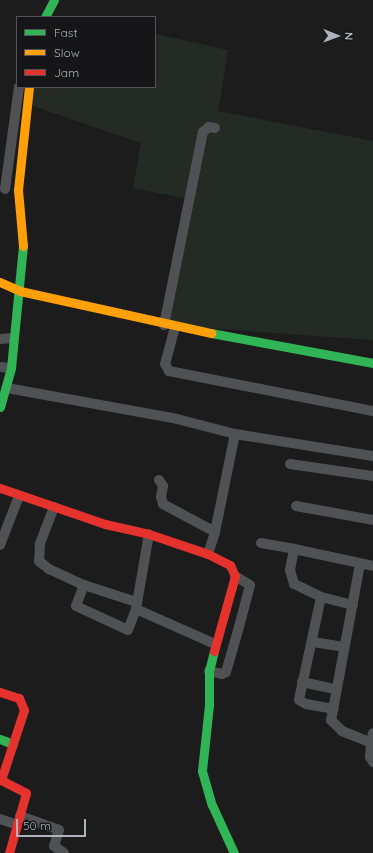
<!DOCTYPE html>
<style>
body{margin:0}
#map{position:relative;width:373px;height:853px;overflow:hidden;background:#1c1c1c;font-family:Quicksand,sans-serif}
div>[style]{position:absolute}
.green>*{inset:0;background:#242b25}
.street>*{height:10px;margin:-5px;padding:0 5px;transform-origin:5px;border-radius:5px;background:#505155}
.fast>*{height:9px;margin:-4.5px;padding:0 4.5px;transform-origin:4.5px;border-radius:4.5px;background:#30b455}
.slow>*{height:9px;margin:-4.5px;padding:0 4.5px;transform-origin:4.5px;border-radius:4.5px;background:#ff9f0a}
.jam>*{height:9px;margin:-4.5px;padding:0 4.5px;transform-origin:4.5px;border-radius:4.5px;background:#e5322d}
span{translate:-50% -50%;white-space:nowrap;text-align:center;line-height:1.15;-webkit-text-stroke:3px #161618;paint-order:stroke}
.legend{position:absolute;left:16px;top:16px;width:140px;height:72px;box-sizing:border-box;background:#161618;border:1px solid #53545a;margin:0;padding:5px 7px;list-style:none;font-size:12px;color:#aeb2bc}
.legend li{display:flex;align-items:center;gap:8px;height:20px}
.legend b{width:20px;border:1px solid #53545a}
.north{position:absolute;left:317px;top:16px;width:40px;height:40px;-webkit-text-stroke:3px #161618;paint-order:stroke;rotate:91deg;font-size:11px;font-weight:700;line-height:16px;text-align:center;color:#aeb2bc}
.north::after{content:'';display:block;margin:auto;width:14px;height:18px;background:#aeb2bc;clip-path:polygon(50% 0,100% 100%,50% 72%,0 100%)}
.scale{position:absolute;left:16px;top:819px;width:70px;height:18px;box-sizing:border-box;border:2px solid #aeb2bc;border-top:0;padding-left:5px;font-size:12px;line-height:14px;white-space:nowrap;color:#aeb2bc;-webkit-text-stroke:3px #161618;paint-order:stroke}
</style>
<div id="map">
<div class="green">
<div style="clip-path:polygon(155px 34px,228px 50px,218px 111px,373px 141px,373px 340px,164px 325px,189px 199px,133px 188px,141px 143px,27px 104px,29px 87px,155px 87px)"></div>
</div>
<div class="street">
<div style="left:5px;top:189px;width:103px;rotate:-82.2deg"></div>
<div style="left:164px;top:325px;width:197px;rotate:-78.6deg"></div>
<div style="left:203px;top:132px;width:8px;rotate:-40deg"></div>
<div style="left:209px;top:127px;width:6px;rotate:9deg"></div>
<div style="left:175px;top:327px;width:38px;rotate:105deg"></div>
<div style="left:165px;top:364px;width:8px;rotate:60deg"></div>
<div style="left:169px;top:371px;width:208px;rotate:11.1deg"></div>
<div style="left:0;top:339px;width:14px;rotate:-4deg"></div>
<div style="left:0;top:367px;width:11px;rotate:5deg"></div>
<div style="left:7px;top:388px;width:173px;rotate:10.3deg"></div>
<div style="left:177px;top:419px;width:60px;rotate:14.5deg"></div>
<div style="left:235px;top:434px;width:140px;rotate:9.1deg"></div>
<div style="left:290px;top:464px;width:84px;rotate:8.2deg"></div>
<div style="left:159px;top:480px;width:7px;rotate:56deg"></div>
<div style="left:163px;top:486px;width:11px;rotate:100deg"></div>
<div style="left:161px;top:497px;width:7px;rotate:74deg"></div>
<div style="left:163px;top:504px;width:59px;rotate:28.3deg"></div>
<div style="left:296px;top:506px;width:78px;rotate:10.3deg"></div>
<div style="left:54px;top:507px;width:40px;rotate:111deg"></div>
<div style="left:40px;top:544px;width:17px;rotate:93deg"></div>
<div style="left:39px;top:561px;width:13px;rotate:39deg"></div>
<div style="left:49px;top:569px;width:38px;rotate:25deg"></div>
<div style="left:84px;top:585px;width:55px;rotate:18.1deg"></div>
<div style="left:261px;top:543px;width:34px;rotate:10deg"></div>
<div style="left:0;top:545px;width:53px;rotate:-68.8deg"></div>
<div style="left:208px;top:554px;width:23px;rotate:-72deg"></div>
<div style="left:215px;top:532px;width:100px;rotate:-78.5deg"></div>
<div style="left:360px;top:564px;width:159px;rotate:100.5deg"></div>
<div style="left:331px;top:720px;width:16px;rotate:45deg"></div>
<div style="left:342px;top:731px;width:31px;rotate:22deg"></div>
<div style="left:371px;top:743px;width:14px;rotate:94deg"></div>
<div style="left:370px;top:757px;width:6px;rotate:59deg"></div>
<div style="left:84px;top:585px;width:22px;rotate:111deg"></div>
<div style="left:76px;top:606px;width:57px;rotate:24.8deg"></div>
<div style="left:128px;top:630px;width:22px;rotate:-69deg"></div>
<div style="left:136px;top:609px;width:76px;rotate:-80.2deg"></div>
<div style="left:321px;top:597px;width:105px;rotate:102.1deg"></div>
<div style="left:299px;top:700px;width:8px;rotate:30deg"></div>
<div style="left:306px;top:704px;width:28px;rotate:10deg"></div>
<div style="left:353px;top:605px;width:33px;rotate:-166deg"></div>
<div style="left:321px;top:597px;width:30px;rotate:-154deg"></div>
<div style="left:294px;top:584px;width:15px;rotate:-106deg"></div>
<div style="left:290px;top:570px;width:21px;rotate:-79deg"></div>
<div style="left:294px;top:549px;width:81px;rotate:12.1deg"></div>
<div style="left:136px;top:609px;width:86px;rotate:23.9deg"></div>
<div style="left:313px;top:642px;width:31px;rotate:9deg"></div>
<div style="left:209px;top:671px;width:13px;rotate:13deg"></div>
<div style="left:222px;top:674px;width:4px;rotate:-27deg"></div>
<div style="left:226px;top:672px;width:47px;rotate:-73.9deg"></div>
<div style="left:239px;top:627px;width:43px;rotate:-75.3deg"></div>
<div style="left:250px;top:585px;width:17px;rotate:-149deg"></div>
<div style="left:302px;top:682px;width:35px;rotate:12deg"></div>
<div style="left:371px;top:743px;width:10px;rotate:-79deg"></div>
<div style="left:20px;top:816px;width:41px;rotate:19.7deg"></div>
<div style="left:59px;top:830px;width:17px;rotate:107deg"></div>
<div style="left:54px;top:846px;width:12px;rotate:35deg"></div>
<div style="left:0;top:819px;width:18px;rotate:19deg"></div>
</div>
<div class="fast">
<div style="left:45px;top:17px;width:19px;rotate:-62deg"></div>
<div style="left:211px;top:333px;width:165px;rotate:10.5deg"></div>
<div style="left:0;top:407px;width:41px;rotate:-74.2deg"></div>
<div style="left:11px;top:368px;width:123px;rotate:-84.4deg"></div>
<div style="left:214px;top:651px;width:21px;rotate:104deg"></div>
<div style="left:209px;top:671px;width:34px;rotate:90deg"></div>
<div style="left:209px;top:705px;width:66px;rotate:96.1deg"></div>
<div style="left:202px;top:771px;width:35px;rotate:74deg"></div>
<div style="left:212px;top:805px;width:53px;rotate:65.4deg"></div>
<div style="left:0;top:739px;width:14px;rotate:21deg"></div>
</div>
<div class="slow">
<div style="left:23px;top:246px;width:56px;rotate:-95.1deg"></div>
<div style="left:18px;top:190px;width:104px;rotate:-83.9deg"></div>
<div style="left:0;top:282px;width:22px;rotate:24deg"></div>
<div style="left:20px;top:291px;width:196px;rotate:12.4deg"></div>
</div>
<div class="jam">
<div style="left:0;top:488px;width:111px;rotate:18.9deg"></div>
<div style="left:105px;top:524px;width:45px;rotate:12.8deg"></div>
<div style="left:149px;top:534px;width:62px;rotate:18.7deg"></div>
<div style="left:208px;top:554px;width:25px;rotate:27deg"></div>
<div style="left:230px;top:565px;width:12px;rotate:66deg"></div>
<div style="left:235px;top:576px;width:78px;rotate:105.6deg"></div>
<div style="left:0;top:692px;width:20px;rotate:18deg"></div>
<div style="left:19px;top:698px;width:13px;rotate:67deg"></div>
<div style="left:24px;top:710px;width:74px;rotate:108.2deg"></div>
<div style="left:1px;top:780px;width:28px;rotate:27deg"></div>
<div style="left:26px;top:793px;width:62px;rotate:105.8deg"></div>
</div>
<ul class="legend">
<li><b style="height:5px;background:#30b455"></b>Fast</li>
<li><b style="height:5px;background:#ff9f0a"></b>Slow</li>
<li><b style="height:5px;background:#e5322d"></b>Jam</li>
</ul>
<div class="north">N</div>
<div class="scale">50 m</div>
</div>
